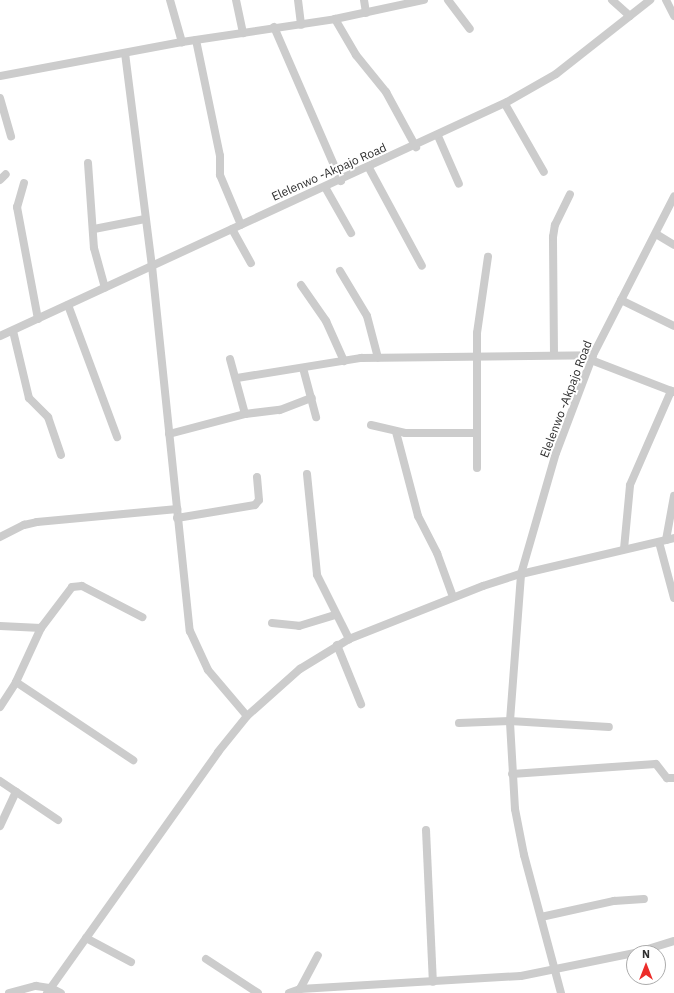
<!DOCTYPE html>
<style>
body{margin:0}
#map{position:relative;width:674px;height:993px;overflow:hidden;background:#fff;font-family:"IBM Plex Sans",sans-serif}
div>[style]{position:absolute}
.minor>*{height:8px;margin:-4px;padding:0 4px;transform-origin:4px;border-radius:4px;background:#ccc}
span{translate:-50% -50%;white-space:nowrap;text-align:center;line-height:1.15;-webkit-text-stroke:4px #fff;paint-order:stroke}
.street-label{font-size:12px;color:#2f2f2f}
.north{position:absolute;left:626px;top:945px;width:40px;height:40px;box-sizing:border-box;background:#fff;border:1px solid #acacac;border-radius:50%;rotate:0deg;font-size:11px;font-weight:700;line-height:16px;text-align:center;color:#2f2f2f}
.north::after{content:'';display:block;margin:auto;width:14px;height:18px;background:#ec2d2a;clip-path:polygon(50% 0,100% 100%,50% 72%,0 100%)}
</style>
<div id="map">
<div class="minor">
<div style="left:170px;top:0;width:44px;rotate:74.1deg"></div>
<div style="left:236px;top:0;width:34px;rotate:78deg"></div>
<div style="left:298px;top:0;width:25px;rotate:83deg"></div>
<div style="left:364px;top:0;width:13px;rotate:81deg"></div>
<div style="left:448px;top:0;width:36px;rotate:53deg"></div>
<div style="left:612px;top:0;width:24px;rotate:42deg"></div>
<div style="left:666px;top:0;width:18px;rotate:63deg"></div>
<div style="left:335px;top:19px;width:42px;rotate:59.7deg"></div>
<div style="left:356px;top:55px;width:48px;rotate:51deg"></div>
<div style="left:386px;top:92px;width:63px;rotate:61.4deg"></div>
<div style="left:274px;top:27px;width:168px;rotate:66.5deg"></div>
<div style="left:196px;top:40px;width:118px;rotate:78.3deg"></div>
<div style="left:220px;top:156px;width:19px;rotate:90deg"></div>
<div style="left:220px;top:175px;width:54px;rotate:67.2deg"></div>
<div style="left:125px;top:53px;width:215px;rotate:82.8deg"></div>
<div style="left:152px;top:266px;width:367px;rotate:84.1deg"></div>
<div style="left:190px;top:631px;width:43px;rotate:65.2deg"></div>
<div style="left:208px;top:670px;width:60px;rotate:49.7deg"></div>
<div style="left:0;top:76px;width:185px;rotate:-10.6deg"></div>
<div style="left:182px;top:42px;width:155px;rotate:-8.5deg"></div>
<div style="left:335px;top:19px;width:91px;rotate:-12.1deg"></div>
<div style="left:0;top:98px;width:40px;rotate:74deg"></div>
<div style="left:505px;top:104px;width:78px;rotate:60.2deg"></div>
<div style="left:438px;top:136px;width:52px;rotate:66.4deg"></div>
<div style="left:88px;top:163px;width:85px;rotate:86deg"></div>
<div style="left:94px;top:248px;width:41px;rotate:74.6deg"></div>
<div style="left:369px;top:168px;width:111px;rotate:61.6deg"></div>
<div style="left:0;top:180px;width:8px;rotate:-45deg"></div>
<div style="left:24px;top:183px;width:25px;rotate:106deg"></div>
<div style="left:17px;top:207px;width:114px;rotate:79.4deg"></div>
<div style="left:325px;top:187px;width:53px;rotate:60.5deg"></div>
<div style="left:94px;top:229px;width:52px;rotate:-11.1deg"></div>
<div style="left:232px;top:229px;width:39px;rotate:61deg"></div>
<div style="left:656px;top:234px;width:21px;rotate:31deg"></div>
<div style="left:340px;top:271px;width:52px;rotate:59deg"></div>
<div style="left:367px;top:316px;width:43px;rotate:75.3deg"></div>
<div style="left:301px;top:285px;width:44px;rotate:55.2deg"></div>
<div style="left:326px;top:321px;width:44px;rotate:65.8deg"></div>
<div style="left:621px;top:300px;width:59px;rotate:26.1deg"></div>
<div style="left:68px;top:305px;width:141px;rotate:69.6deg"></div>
<div style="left:13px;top:331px;width:69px;rotate:76.6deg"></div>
<div style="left:29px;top:398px;width:27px;rotate:45deg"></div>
<div style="left:48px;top:417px;width:40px;rotate:71.1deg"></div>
<div style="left:0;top:336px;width:558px;rotate:-24.78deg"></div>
<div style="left:507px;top:102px;width:56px;rotate:-29.7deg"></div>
<div style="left:556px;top:74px;width:120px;rotate:-38.2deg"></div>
<div style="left:554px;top:355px;width:118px;rotate:-90.5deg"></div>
<div style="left:553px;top:237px;width:12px;rotate:-81deg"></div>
<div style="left:555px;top:225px;width:34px;rotate:-64deg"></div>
<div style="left:230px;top:359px;width:57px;rotate:74.7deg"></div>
<div style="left:591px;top:360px;width:89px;rotate:21.1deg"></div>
<div style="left:303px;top:368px;width:51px;rotate:75.1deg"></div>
<div style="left:237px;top:378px;width:126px;rotate:-9.2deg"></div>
<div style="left:361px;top:358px;width:232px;rotate:-0.7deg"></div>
<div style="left:371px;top:425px;width:35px;rotate:13deg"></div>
<div style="left:405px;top:433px;width:72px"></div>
<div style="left:396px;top:432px;width:87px;rotate:75.3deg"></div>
<div style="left:418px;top:516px;width:42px;rotate:62.8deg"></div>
<div style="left:437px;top:553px;width:47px;rotate:70deg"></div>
<div style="left:169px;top:434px;width:79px;rotate:-14.7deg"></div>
<div style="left:245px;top:414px;width:35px;rotate:-7deg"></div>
<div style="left:280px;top:410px;width:34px;rotate:-21deg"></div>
<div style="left:477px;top:468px;width:135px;rotate:-90deg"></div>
<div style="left:477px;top:333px;width:77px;rotate:-81.8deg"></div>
<div style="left:307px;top:474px;width:101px;rotate:84.3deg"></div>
<div style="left:317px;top:575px;width:72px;rotate:63.4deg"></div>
<div style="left:177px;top:518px;width:79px;rotate:-9.5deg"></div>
<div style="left:255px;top:505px;width:6px;rotate:-51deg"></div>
<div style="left:259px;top:500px;width:23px;rotate:-95deg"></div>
<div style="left:0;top:537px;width:27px;rotate:-27deg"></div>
<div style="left:24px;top:525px;width:13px;rotate:-13deg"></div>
<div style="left:37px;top:522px;width:141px;rotate:-5.3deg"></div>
<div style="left:666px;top:540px;width:45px;rotate:-79.7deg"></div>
<div style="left:659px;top:542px;width:58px;rotate:75deg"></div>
<div style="left:624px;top:549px;width:64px;rotate:-84.6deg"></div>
<div style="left:630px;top:485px;width:103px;rotate:-66.4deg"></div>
<div style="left:272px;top:623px;width:27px;rotate:6deg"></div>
<div style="left:299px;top:626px;width:38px;rotate:-17deg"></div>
<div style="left:0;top:626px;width:41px;rotate:2.8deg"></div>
<div style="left:337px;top:645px;width:64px;rotate:67.9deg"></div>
<div style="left:16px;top:682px;width:141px;rotate:33.7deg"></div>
<div style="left:0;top:707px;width:30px;rotate:-57deg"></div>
<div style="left:16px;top:682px;width:60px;rotate:-65.2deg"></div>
<div style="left:41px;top:628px;width:51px;rotate:-52.9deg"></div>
<div style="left:72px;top:587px;width:10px;rotate:-6deg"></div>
<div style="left:82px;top:586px;width:68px;rotate:27.3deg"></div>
<div style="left:459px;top:723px;width:51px;rotate:-2.2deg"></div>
<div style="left:510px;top:721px;width:99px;rotate:3.5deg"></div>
<div style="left:512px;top:774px;width:144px;rotate:-4deg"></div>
<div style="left:656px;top:764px;width:18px;rotate:52deg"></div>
<div style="left:667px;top:778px;width:7px"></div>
<div style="left:0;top:781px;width:70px;rotate:33.9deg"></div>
<div style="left:0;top:826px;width:38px;rotate:-65deg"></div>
<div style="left:426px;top:830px;width:152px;rotate:87.4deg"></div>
<div style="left:541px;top:917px;width:75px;rotate:-12.4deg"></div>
<div style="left:614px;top:901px;width:30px;rotate:-4deg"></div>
<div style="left:86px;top:938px;width:51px;rotate:28.1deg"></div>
<div style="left:635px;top:953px;width:41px;rotate:-17.1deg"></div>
<div style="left:206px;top:959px;width:62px;rotate:33.2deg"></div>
<div style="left:300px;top:989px;width:38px;rotate:-62deg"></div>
<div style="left:9px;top:993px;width:28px;rotate:-15deg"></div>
<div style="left:36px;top:986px;width:15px;rotate:8deg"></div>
<div style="left:51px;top:988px;width:11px;rotate:27deg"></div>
<div style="left:47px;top:993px;width:296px;rotate:-54.6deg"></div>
<div style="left:218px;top:752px;width:46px;rotate:-51.1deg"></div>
<div style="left:247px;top:716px;width:71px;rotate:-41.6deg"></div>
<div style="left:300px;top:669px;width:57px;rotate:-31.5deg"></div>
<div style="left:349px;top:639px;width:144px;rotate:-21.6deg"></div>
<div style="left:483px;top:586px;width:40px;rotate:-18deg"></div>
<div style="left:521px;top:574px;width:157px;rotate:-13.2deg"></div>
<div style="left:289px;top:993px;width:12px;rotate:-20deg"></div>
<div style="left:300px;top:989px;width:221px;rotate:-3.4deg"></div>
<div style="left:521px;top:976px;width:115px;rotate:-11.5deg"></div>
<div style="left:561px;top:993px;width:143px;rotate:-105deg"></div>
<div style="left:524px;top:855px;width:47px;rotate:-101.1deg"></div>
<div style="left:515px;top:809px;width:88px;rotate:-93.3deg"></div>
<div style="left:510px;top:721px;width:147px;rotate:-85.7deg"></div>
<div style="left:521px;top:574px;width:126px;rotate:-73.9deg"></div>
<div style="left:556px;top:453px;width:105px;rotate:-69.3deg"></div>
<div style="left:593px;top:355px;width:178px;rotate:-62.9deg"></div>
</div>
<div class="street-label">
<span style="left:329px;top:172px;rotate:-24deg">Elelenwo -Akpajo Road</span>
<span style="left:566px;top:399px;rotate:-69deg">Elelenwo -Akpajo Road</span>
</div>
<div class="north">N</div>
</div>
